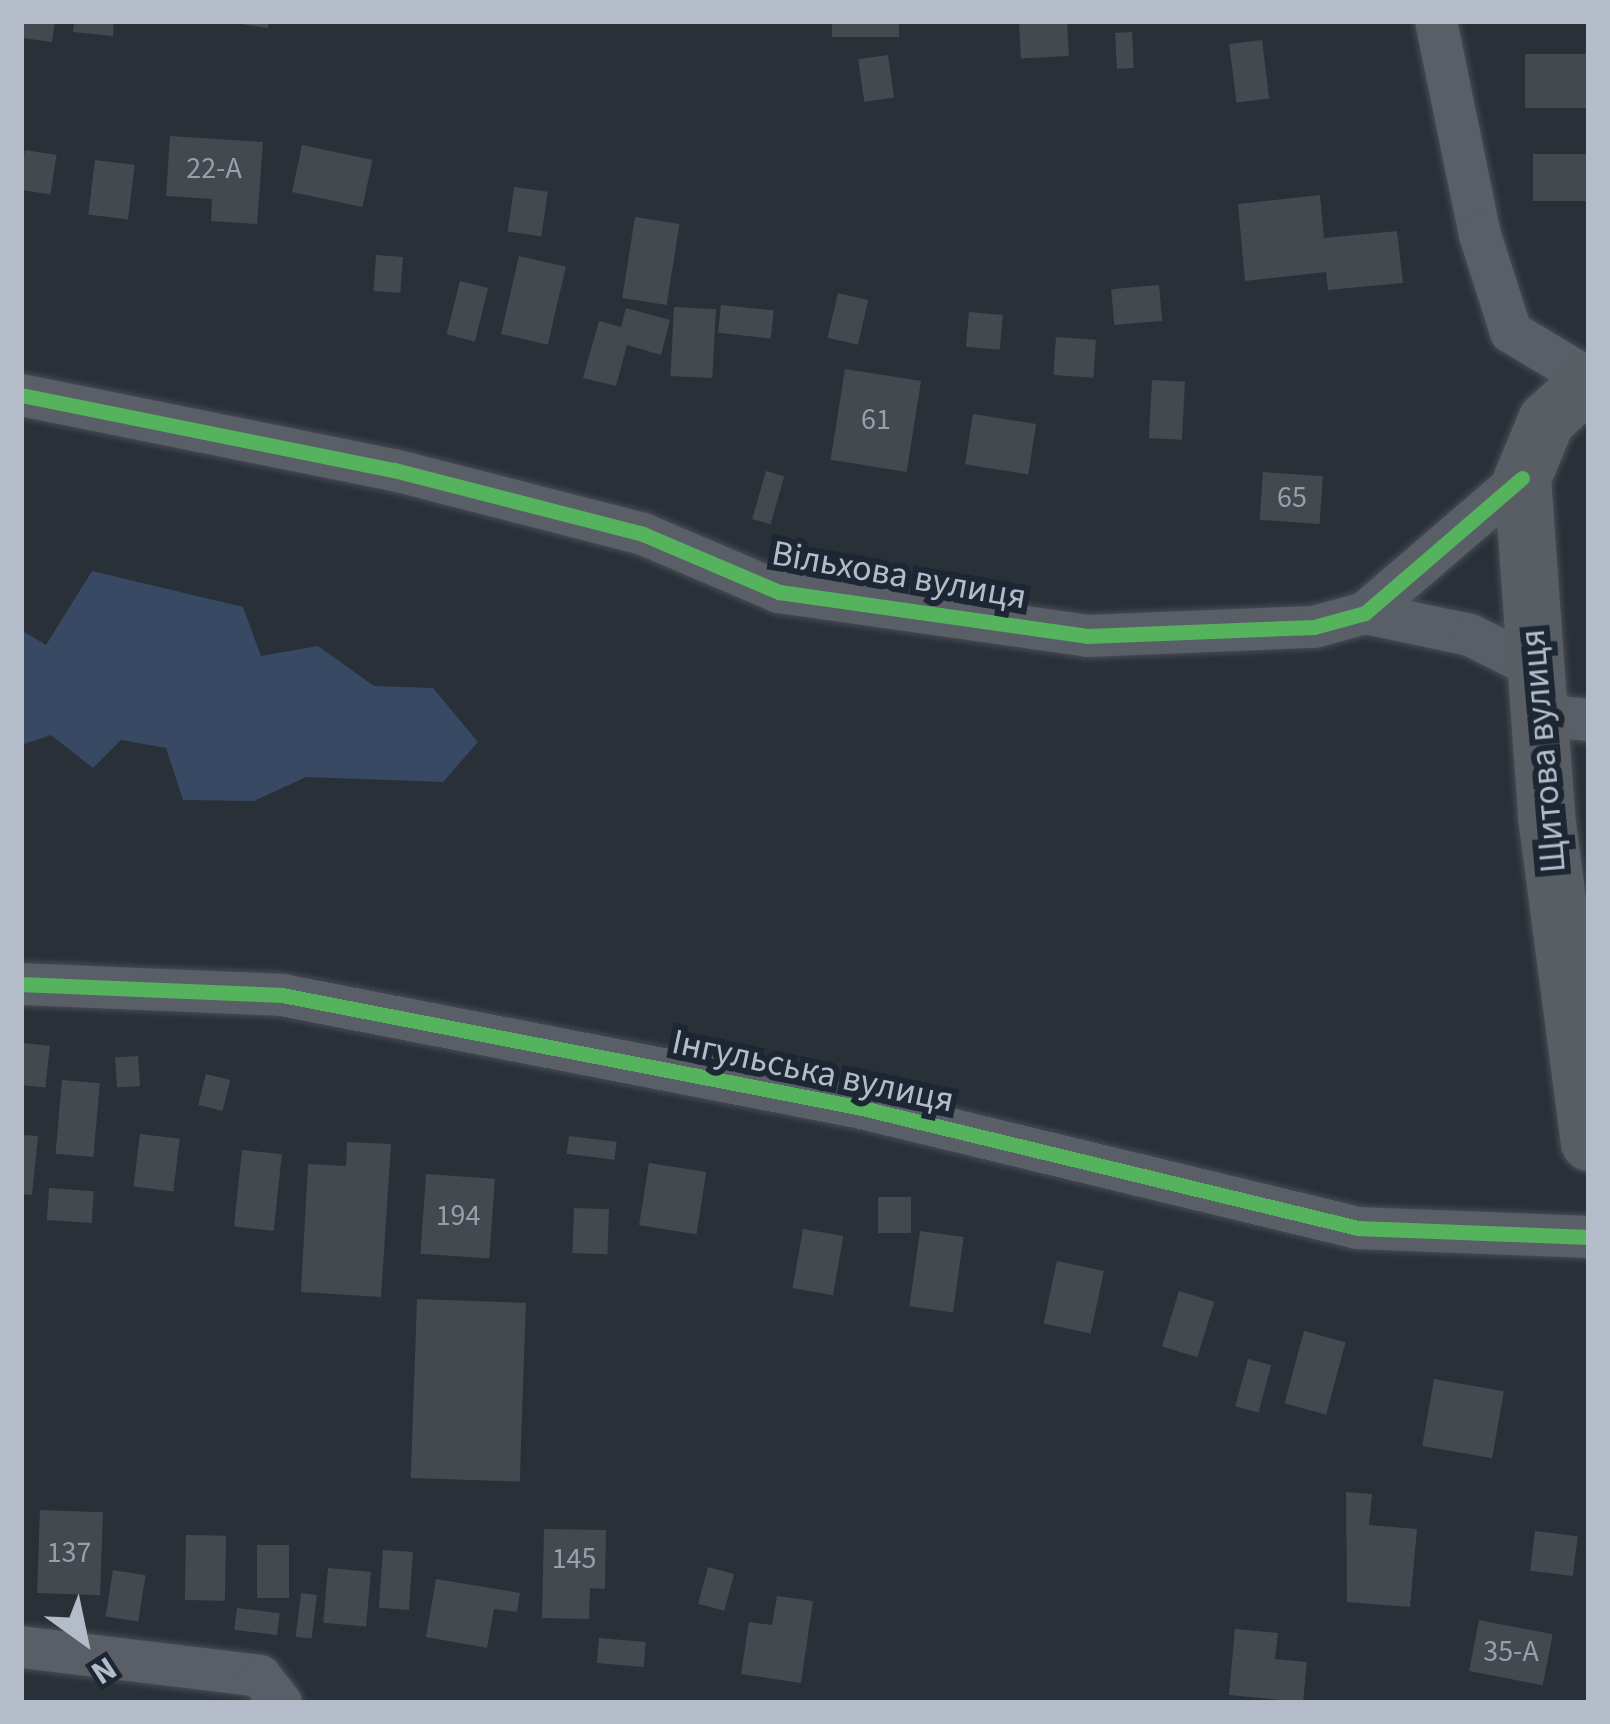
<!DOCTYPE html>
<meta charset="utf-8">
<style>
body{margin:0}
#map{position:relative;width:1610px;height:1724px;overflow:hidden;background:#2a3038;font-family:"Source Sans 3",sans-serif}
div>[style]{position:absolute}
.water>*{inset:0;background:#384963}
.building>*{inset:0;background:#444950;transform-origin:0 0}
.roads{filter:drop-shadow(0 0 3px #484c53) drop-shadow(0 0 3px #484c53)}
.street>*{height:42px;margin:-21px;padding:0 21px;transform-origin:21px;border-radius:21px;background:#5a5e66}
.secondary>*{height:57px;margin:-28.5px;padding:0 28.5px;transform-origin:28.5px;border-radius:28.5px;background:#595d64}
.cycleway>*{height:15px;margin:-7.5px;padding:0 7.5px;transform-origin:7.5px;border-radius:7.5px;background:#56b35d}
span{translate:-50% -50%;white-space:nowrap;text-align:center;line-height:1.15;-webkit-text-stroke:12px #1d2633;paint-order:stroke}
.number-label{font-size:30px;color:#989fab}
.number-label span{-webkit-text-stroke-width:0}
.street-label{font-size:36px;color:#b4bcc9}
.frame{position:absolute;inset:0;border:24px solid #b4bcc9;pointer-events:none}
.north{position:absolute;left:24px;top:1580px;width:120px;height:120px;-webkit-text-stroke:9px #1d2633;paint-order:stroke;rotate:147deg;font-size:33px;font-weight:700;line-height:48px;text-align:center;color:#b4bcc9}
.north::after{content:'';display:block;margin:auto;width:42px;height:54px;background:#b4bcc9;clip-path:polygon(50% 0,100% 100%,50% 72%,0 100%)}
</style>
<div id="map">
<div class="water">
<div style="clip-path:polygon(92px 571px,243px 607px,261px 656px,318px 646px,374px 686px,433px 688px,478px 742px,443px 782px,306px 777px,254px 801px,183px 800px,166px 748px,121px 740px,93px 768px,51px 735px,21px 745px,21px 630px,46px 645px)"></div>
</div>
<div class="building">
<div style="clip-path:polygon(25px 21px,55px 21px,52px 42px,22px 38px)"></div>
<div style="clip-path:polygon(74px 21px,114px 21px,113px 36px,73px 32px)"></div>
<div style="clip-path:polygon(220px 21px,269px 21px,268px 28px)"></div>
<div style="left:832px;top:21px;width:67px;height:16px"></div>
<div style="left:1067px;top:21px;width:35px;height:48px;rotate:87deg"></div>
<div style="left:1132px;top:32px;width:36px;height:17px;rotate:87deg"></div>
<div style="left:1262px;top:40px;width:59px;height:33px;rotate:83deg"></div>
<div style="left:1589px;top:54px;width:54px;height:64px;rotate:90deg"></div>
<div style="left:888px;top:55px;width:43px;height:30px;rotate:82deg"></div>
<div style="clip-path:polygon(170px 136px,263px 142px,257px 224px,211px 221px,212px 199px,166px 196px)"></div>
<div style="left:302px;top:145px;width:72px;height:48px;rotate:12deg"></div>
<div style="left:25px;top:150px;width:32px;height:40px;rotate:9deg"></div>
<div style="left:1588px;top:154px;width:47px;height:55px;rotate:90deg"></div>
<div style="left:95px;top:160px;width:40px;height:55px;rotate:7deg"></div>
<div style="left:514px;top:187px;width:34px;height:45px;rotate:8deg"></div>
<div style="clip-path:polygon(1320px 195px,1324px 238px,1397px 231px,1403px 283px,1328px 290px,1326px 272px,1245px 281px,1238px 204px)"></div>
<div style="left:635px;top:217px;width:45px;height:82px;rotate:9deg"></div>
<div style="left:376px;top:255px;width:27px;height:36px;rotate:4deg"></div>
<div style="left:519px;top:256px;width:48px;height:80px;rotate:13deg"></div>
<div style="left:460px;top:281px;width:29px;height:55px;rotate:14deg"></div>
<div style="left:1159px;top:285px;width:36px;height:48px;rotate:85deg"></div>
<div style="left:838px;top:293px;width:31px;height:46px;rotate:13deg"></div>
<div style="left:721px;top:305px;width:53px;height:28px;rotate:6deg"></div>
<div style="left:674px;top:307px;width:42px;height:69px;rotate:3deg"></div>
<div style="clip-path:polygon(626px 308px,670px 320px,661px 355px,627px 345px,616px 386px,583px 378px,599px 321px,621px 327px)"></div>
<div style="left:969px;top:312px;width:34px;height:35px;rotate:5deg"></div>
<div style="left:1056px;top:337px;width:40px;height:38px;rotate:4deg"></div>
<div style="left:845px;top:369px;width:77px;height:92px;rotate:9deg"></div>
<div style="left:1152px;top:380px;width:33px;height:58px;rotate:3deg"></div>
<div style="left:973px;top:414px;width:64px;height:51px;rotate:9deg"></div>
<div style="left:766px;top:471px;width:19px;height:50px;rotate:16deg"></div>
<div style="left:1263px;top:472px;width:60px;height:48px;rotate:4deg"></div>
<div style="left:23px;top:1043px;width:27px;height:42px;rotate:6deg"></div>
<div style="left:138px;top:1056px;width:30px;height:23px;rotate:86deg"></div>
<div style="left:206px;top:1074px;width:25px;height:32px;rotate:14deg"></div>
<div style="left:62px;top:1080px;width:38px;height:74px;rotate:5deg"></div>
<div style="left:140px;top:1134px;width:40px;height:53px;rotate:7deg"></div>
<div style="clip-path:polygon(21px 1135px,38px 1136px,32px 1195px,21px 1194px)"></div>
<div style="left:569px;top:1136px;width:48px;height:18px;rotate:7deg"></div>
<div style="clip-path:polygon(347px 1142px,391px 1144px,381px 1297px,301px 1292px,308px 1164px,346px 1166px)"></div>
<div style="left:242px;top:1150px;width:40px;height:77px;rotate:6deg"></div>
<div style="left:649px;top:1163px;width:58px;height:63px;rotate:9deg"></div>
<div style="left:426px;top:1174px;width:69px;height:80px;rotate:4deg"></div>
<div style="left:49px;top:1188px;width:45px;height:32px;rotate:4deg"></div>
<div style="left:878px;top:1197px;width:33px;height:36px"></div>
<div style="left:574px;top:1208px;width:35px;height:45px;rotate:2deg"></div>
<div style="left:803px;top:1229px;width:41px;height:60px;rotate:10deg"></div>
<div style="left:920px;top:1231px;width:44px;height:76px;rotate:8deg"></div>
<div style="left:1057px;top:1261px;width:48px;height:64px;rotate:12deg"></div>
<div style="left:1179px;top:1291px;width:37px;height:58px;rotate:17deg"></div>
<div style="left:417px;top:1299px;width:109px;height:179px;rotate:2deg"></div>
<div style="left:1304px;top:1331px;width:43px;height:75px;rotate:15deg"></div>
<div style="left:1248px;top:1359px;width:24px;height:49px;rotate:15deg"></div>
<div style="left:1434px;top:1379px;width:71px;height:68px;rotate:10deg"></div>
<div style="clip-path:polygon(1346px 1492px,1372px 1494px,1369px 1525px,1417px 1529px,1410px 1607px,1347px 1602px)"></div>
<div style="left:40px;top:1510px;width:63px;height:83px;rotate:2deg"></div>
<div style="clip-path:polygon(544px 1529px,606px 1530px,605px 1589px,590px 1588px,589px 1619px,542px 1618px)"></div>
<div style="left:1535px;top:1531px;width:43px;height:40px;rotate:7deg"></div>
<div style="left:186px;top:1535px;width:40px;height:65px;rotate:1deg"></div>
<div style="left:257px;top:1545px;width:32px;height:53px"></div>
<div style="left:383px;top:1550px;width:30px;height:58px;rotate:4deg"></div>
<div style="left:708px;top:1567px;width:27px;height:38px;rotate:15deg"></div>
<div style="left:328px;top:1568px;width:43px;height:55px;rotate:5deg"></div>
<div style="left:113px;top:1570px;width:33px;height:47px;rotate:9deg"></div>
<div style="clip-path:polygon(436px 1579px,520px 1593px,517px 1612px,494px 1609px,487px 1648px,426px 1637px)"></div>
<div style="left:301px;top:1593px;width:16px;height:44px;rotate:7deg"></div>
<div style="clip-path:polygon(777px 1596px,813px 1601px,801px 1683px,741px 1674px,749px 1622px,772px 1625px)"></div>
<div style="left:237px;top:1608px;width:43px;height:22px;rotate:7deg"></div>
<div style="left:1479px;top:1620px;width:75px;height:52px;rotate:11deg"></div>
<div style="clip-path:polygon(1235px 1629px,1278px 1633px,1275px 1659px,1307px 1662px,1303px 1702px,1229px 1695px)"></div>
<div style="left:599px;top:1638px;width:47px;height:25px;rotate:5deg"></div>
</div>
<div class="roads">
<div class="street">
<div style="left:1436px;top:21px;width:218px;rotate:78.4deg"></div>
<div style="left:1480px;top:235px;width:102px;rotate:72.3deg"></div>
<div style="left:1511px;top:332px;width:91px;rotate:31.1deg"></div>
<div style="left:21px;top:395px;width:380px;rotate:11.4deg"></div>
<div style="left:394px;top:470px;width:257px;rotate:14.4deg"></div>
<div style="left:643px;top:534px;width:148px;rotate:23.1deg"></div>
<div style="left:779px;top:592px;width:311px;rotate:8.1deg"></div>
<div style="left:1087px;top:636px;width:227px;rotate:-2.3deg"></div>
<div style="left:1314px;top:627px;width:53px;rotate:-15.4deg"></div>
<div style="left:1365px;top:613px;width:207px;rotate:-40.7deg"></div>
<div style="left:1365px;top:613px;width:107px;rotate:11.8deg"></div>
<div style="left:1470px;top:635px;width:69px;rotate:26.6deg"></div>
<div style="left:1537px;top:715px;width:52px;rotate:5.5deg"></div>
<div style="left:21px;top:984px;width:261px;rotate:2.4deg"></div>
<div style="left:282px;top:995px;width:591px;rotate:11.02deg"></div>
<div style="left:862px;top:1108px;width:510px;rotate:13.6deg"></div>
<div style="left:1358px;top:1228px;width:231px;rotate:2.2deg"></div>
<div style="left:21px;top:1647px;width:241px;rotate:6.9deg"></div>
<div style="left:260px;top:1676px;width:34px;rotate:52deg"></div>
</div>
<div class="secondary">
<div style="left:1589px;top:381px;width:58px;rotate:137.8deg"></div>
<div style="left:1546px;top:420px;width:63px;rotate:112.5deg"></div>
<div style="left:1522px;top:478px;width:339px;rotate:85.9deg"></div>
<div style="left:1546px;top:816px;width:329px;rotate:82.5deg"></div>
</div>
</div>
<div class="cycleway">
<div style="left:21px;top:395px;width:380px;rotate:11.4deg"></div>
<div style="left:394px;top:470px;width:257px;rotate:14.4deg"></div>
<div style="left:643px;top:534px;width:148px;rotate:23.1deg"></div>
<div style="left:779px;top:592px;width:311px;rotate:8.1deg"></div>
<div style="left:1087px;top:636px;width:227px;rotate:-2.3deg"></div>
<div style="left:1314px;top:627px;width:53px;rotate:-15.4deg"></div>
<div style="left:1365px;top:613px;width:207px;rotate:-40.7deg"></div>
<div style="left:21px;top:984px;width:261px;rotate:2.4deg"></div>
<div style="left:282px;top:995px;width:591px;rotate:11.02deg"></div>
<div style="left:862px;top:1108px;width:510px;rotate:13.6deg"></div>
<div style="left:1358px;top:1228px;width:231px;rotate:2.2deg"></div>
</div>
<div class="number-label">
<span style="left:214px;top:169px">22-А</span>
<span style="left:876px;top:420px">61</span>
<span style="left:1292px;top:498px">65</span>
<span style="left:458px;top:1216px">194</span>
<span style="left:69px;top:1553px">137</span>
<span style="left:574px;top:1559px">145</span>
<span style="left:1511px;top:1652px">35-А</span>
</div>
<div class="street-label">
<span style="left:899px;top:575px;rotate:10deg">Вільхова вулиця</span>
<span style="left:1543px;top:751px;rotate:-95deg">Щитова вулиця</span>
<span style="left:813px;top:1071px;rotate:12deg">Інгульська вулиця</span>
</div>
<div class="frame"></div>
<div class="north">N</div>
</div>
